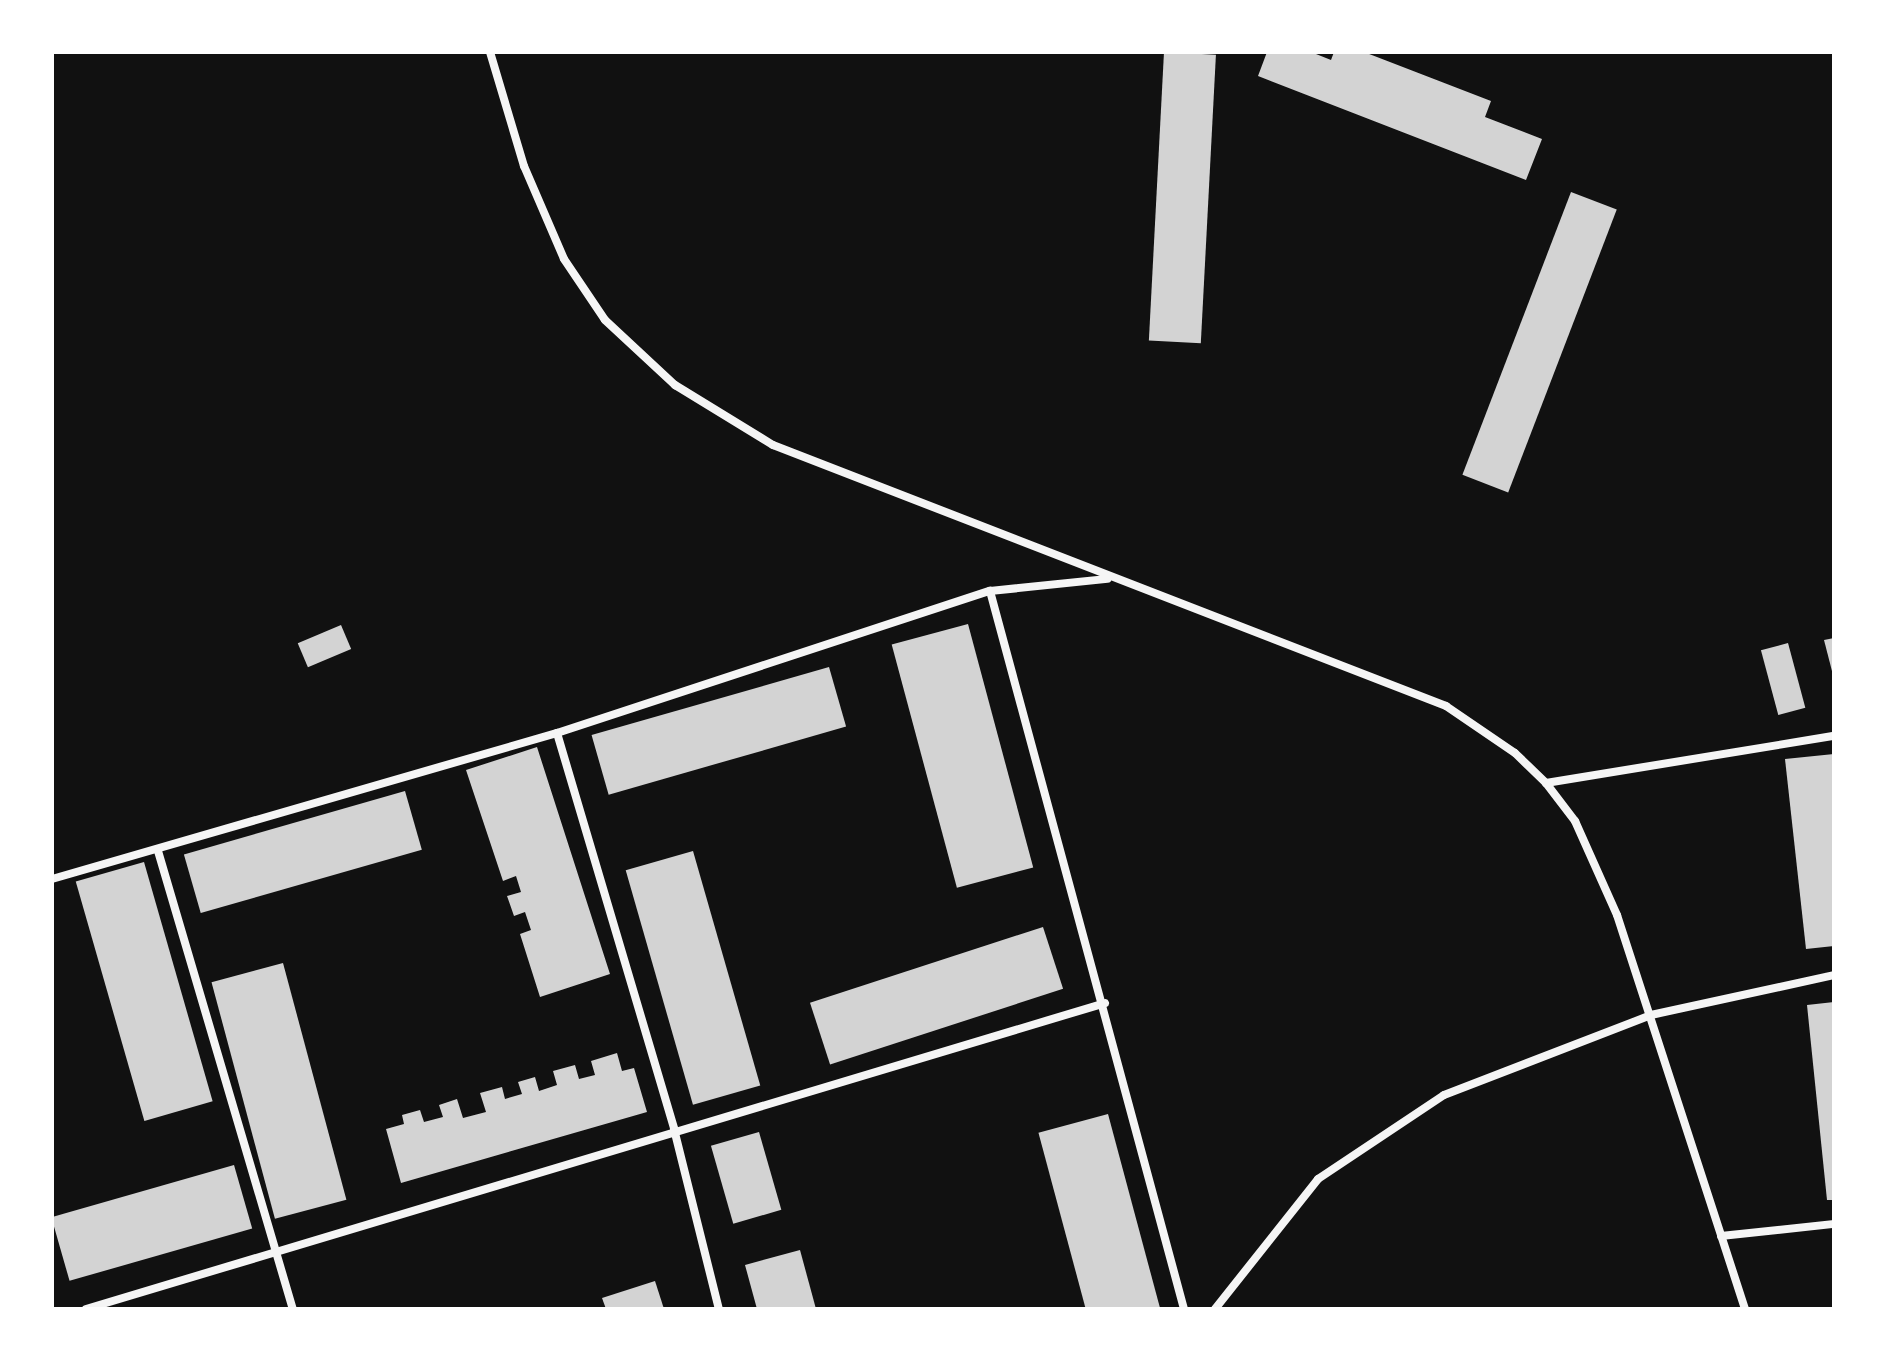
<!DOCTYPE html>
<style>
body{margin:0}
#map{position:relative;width:1886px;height:1361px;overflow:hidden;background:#111;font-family:Cabin,sans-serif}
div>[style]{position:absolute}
.building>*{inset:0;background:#d3d3d3;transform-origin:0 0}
.minor>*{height:8px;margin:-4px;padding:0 4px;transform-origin:4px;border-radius:4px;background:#f5f5f5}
span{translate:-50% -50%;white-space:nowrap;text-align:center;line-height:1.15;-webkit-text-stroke:8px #fff;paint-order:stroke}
.frame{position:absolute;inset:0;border:54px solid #fff;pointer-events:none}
</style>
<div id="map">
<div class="building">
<div style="left:1164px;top:52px;width:52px;height:289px;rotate:3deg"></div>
<div style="clip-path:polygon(1267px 52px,1311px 52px,1331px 60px,1334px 52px,1364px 52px,1491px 101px,1485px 117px,1542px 139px,1526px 180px,1258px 76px)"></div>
<div style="left:1571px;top:192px;width:49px;height:303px;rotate:21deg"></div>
<div style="left:968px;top:624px;width:252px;height:79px;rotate:75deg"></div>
<div style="left:341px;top:625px;width:26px;height:47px;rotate:67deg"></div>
<div style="clip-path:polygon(1834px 638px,1834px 675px,1833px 675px,1824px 640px)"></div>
<div style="left:1788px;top:643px;width:67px;height:28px;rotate:75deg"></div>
<div style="left:829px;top:667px;width:62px;height:247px;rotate:74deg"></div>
<div style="clip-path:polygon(537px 747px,610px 974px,540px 997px,520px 934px,531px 930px,525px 912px,514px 916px,507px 896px,521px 892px,516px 876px,503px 881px,466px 770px)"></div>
<div style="clip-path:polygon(1834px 754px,1834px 946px,1806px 949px,1785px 759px)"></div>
<div style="left:405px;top:791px;width:61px;height:230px;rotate:74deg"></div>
<div style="left:693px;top:851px;width:244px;height:70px;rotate:74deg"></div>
<div style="left:144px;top:862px;width:249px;height:71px;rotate:74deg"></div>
<div style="left:1043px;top:927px;width:65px;height:245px;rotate:72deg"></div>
<div style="left:283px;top:963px;width:245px;height:74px;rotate:75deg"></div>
<div style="clip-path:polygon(1834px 1002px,1834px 1200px,1827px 1200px,1807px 1005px)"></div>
<div style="clip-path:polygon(617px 1053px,622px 1071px,634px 1068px,647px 1112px,401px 1183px,386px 1129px,404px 1124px,402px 1115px,420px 1110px,424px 1122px,443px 1117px,439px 1105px,457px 1099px,463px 1118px,486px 1112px,480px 1093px,502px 1087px,505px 1099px,522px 1094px,518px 1082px,535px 1077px,539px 1091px,557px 1085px,553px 1071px,575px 1065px,579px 1079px,595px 1075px,591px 1061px)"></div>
<div style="left:1108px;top:1114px;width:202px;height:72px;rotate:75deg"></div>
<div style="left:759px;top:1132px;width:81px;height:50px;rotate:74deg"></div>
<div style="left:234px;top:1165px;width:66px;height:190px;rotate:74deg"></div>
<div style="clip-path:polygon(800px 1250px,816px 1309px,757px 1309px,745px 1265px)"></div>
<div style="clip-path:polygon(655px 1281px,664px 1309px,606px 1309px,602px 1298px)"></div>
</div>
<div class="minor">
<div style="left:490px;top:52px;width:119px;rotate:73.4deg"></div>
<div style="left:524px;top:166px;width:101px;rotate:66.7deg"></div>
<div style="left:564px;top:259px;width:73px;rotate:56.1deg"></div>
<div style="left:605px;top:320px;width:96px;rotate:42.9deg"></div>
<div style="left:675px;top:385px;width:115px;rotate:31.5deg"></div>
<div style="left:773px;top:445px;width:722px;rotate:21.2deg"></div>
<div style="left:1446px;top:706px;width:83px;rotate:34.3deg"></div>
<div style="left:1515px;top:753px;width:43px;rotate:44.1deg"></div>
<div style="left:1546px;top:783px;width:48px;rotate:52.7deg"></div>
<div style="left:1575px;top:821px;width:103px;rotate:65.9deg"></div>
<div style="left:1617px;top:915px;width:414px;rotate:72deg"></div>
<div style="left:990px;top:591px;width:744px;rotate:74.88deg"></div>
<div style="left:557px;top:733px;width:413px;rotate:73.5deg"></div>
<div style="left:674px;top:1129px;width:186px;rotate:76deg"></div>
<div style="left:1546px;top:783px;width:292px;rotate:-9.3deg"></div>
<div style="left:158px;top:851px;width:477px;rotate:73.6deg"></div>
<div style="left:52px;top:879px;width:526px;rotate:-16.13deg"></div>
<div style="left:557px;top:733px;width:456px;rotate:-18.2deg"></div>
<div style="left:990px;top:591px;width:118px;rotate:-5.9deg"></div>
<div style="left:1721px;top:1236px;width:114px;rotate:-6.1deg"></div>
<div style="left:86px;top:1309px;width:1064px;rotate:-16.71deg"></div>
<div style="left:1215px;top:1309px;width:166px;rotate:-51.6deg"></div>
<div style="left:1318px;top:1179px;width:151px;rotate:-33.7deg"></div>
<div style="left:1444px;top:1095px;width:222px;rotate:-21.1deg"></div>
<div style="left:1651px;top:1015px;width:187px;rotate:-12.3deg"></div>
</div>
<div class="frame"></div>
</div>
